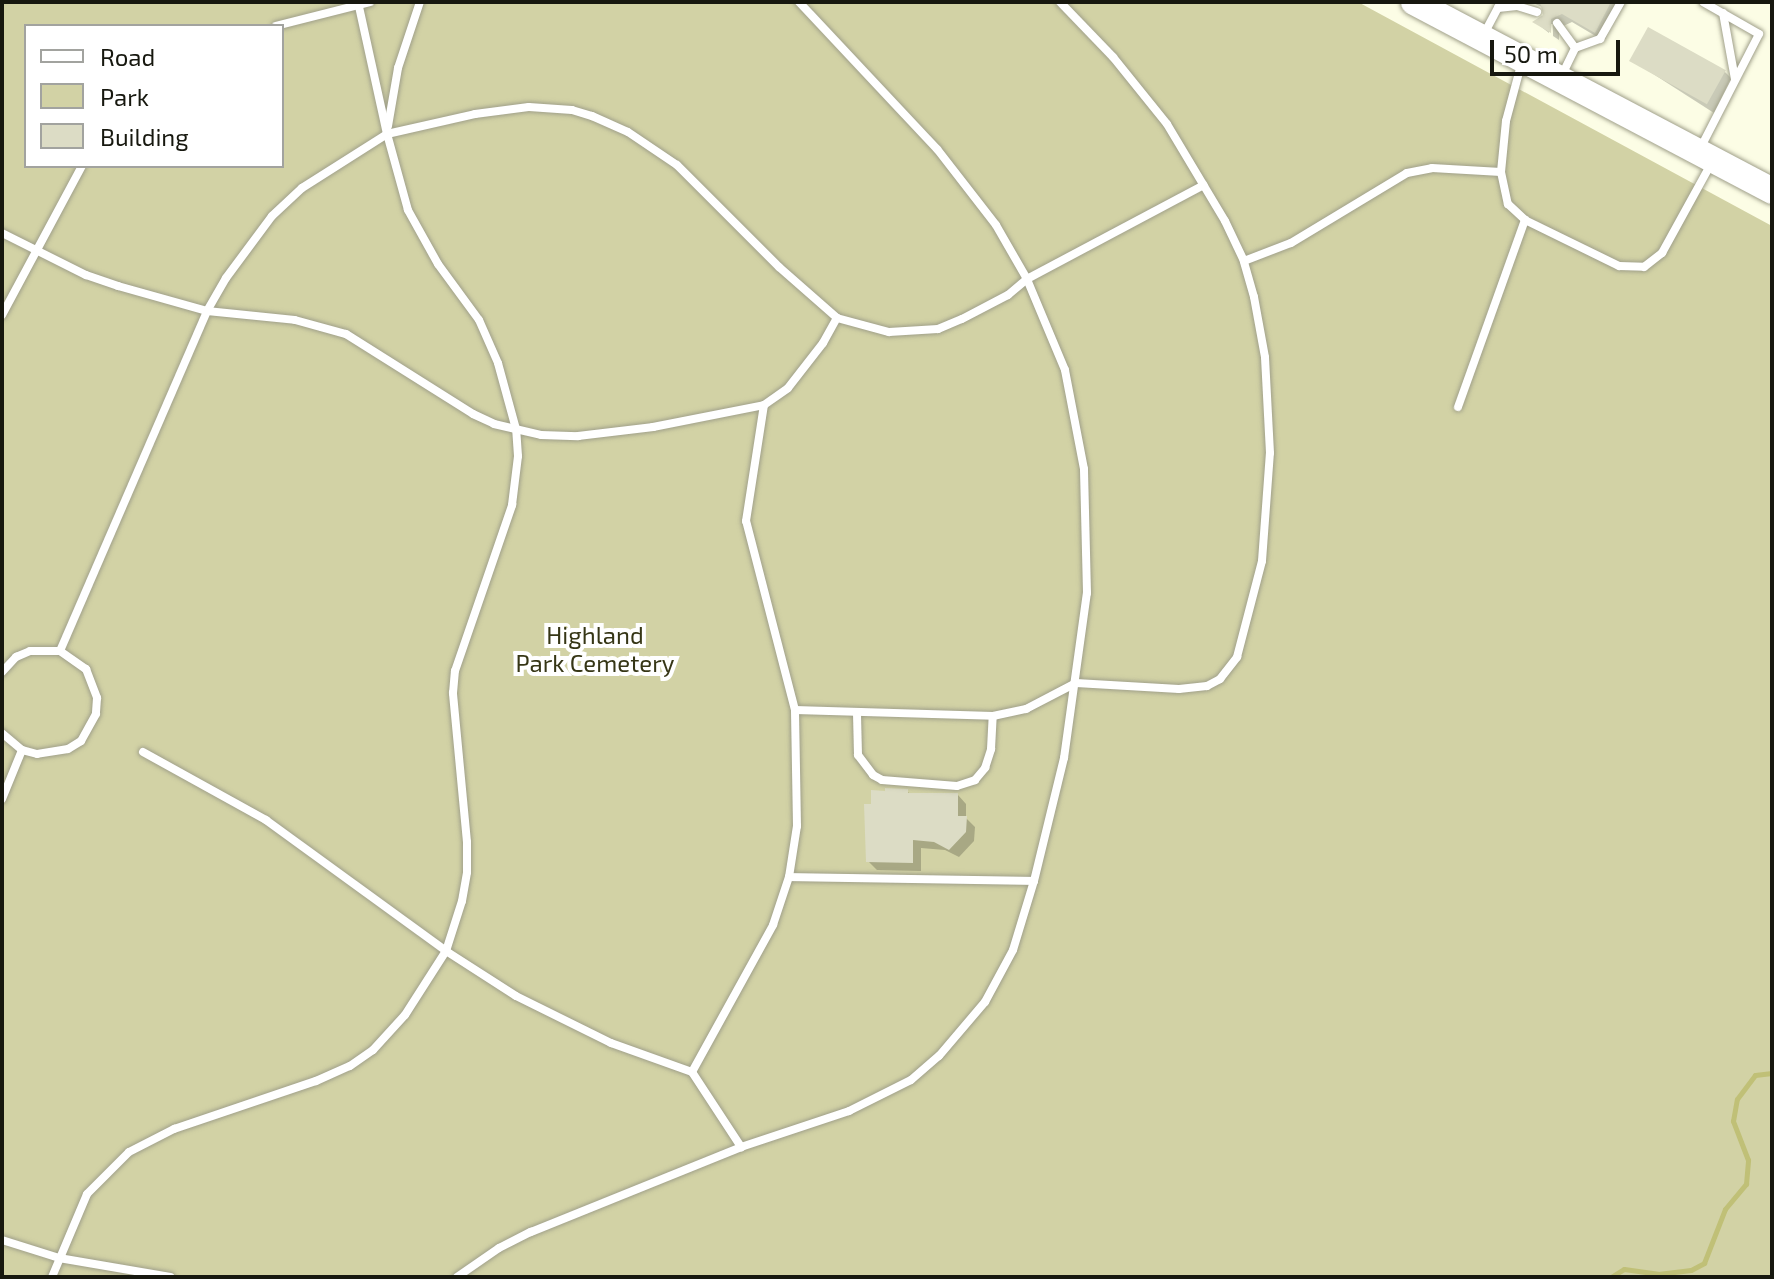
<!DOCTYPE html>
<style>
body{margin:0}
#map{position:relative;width:1774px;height:1279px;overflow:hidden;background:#fcfde5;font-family:"Exo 2",sans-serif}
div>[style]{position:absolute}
.green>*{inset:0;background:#d2d2a5}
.shadow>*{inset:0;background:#0003}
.stream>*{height:5px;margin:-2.5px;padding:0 2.5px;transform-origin:2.5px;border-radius:2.5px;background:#c0c077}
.building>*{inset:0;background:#dcdcc5;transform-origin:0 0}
.roads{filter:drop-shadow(0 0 2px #a0a08a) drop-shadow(0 0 2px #a0a08a)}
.lane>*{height:8px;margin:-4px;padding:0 4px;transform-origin:4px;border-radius:4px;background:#fff}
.primary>*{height:26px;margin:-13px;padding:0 13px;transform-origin:13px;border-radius:13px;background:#fff}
span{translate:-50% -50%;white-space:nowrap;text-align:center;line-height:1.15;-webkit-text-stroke:8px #fff;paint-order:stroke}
.park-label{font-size:24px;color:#363616}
.frame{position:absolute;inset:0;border:4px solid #17180f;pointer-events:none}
.legend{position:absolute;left:24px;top:24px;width:260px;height:144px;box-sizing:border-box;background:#fff;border:2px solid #a2a39f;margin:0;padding:10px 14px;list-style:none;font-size:24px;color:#17180f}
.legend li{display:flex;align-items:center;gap:16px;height:40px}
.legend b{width:40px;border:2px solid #a2a39f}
.scale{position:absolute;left:1490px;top:40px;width:130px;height:36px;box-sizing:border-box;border:4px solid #17180f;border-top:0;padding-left:10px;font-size:24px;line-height:28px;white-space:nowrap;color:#17180f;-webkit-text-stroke:6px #fff;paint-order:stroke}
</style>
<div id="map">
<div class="green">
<div style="clip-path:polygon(evenodd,2px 2px,1358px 2px,1772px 226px,1772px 1277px,2px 1277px,2px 2px,26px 26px,282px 26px,282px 166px,26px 166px,26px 26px)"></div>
</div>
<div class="shadow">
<div style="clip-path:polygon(1531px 2px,1624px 2px,1604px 41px,1572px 22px,1559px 28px,1559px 40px,1553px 36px,1553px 24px,1549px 24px,1549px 33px,1535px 22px,1546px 16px,1544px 8px)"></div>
<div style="clip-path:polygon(1633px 61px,1725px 72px,1731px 78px,1714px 113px)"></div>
<div style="clip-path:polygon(907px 791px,911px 795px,958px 795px,966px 804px,966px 818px,975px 827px,974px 841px,959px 857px,945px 850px,921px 848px,921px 871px,877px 870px,868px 861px)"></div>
</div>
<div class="stream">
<div style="left:1611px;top:1277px;width:15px;rotate:-32deg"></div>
<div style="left:1624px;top:1269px;width:34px;rotate:8deg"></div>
<div style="left:1658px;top:1274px;width:33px;rotate:-7deg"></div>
<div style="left:1691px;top:1270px;width:15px;rotate:-28deg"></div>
<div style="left:1704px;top:1263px;width:58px;rotate:-68.7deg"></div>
<div style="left:1725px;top:1209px;width:33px;rotate:-50deg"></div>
<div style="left:1746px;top:1184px;width:24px;rotate:-85deg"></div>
<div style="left:1748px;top:1160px;width:42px;rotate:-111deg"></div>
<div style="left:1733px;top:1121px;width:22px;rotate:-80deg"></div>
<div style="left:1737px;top:1099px;width:30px;rotate:-53deg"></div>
<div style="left:1755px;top:1075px;width:17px;rotate:-7deg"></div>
</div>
<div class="building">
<div style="clip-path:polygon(1540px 2px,1611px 2px,1595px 33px,1562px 14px,1551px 19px,1551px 33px,1532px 22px,1543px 15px)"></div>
<div style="left:1648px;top:27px;width:89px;height:39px;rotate:29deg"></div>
<div style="clip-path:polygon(885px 788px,908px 789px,908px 793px,958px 793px,958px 816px,967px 816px,966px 832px,949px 850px,934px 842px,913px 840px,913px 863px,866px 862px,864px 804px,871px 804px,871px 790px,885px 791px)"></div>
</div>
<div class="roads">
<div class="lane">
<div style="left:1498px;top:8px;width:19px;rotate:-6deg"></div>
<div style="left:1517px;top:6px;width:21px;rotate:17deg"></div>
<div style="left:1723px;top:13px;width:67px;rotate:79.7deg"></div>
<div style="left:1557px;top:23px;width:31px;rotate:54deg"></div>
<div style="left:276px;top:26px;width:97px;rotate:-14.3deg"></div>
<div style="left:1484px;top:34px;width:36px;rotate:-62deg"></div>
<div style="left:1521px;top:65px;width:58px;rotate:105deg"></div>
<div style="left:1506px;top:121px;width:51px;rotate:95.6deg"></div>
<div style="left:1501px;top:172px;width:33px;rotate:78deg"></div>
<div style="left:1508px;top:204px;width:23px;rotate:43deg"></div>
<div style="left:1525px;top:220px;width:105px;rotate:26.1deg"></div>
<div style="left:1619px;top:266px;width:25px;rotate:2deg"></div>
<div style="left:1644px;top:267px;width:23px;rotate:-38deg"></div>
<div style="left:1662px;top:253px;width:104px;rotate:-61.2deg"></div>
<div style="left:1562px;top:75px;width:30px;rotate:-64deg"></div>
<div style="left:1575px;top:48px;width:27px;rotate:-20deg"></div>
<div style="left:1600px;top:39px;width:43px;rotate:-60.4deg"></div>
<div style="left:388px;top:126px;width:59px;rotate:-80.2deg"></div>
<div style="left:398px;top:68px;width:70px;rotate:-71.6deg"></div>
<div style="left:1701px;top:147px;width:127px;rotate:-62.8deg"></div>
<div style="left:1759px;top:34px;width:64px;rotate:-150.3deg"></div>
<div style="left:2px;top:233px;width:94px;rotate:26.6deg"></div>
<div style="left:86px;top:275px;width:34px;rotate:19deg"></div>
<div style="left:118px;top:286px;width:92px;rotate:15.7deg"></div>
<div style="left:207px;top:311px;width:88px;rotate:5.8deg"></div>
<div style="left:295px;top:320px;width:53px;rotate:15.4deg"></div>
<div style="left:346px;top:334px;width:150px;rotate:32.2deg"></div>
<div style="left:473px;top:414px;width:23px;rotate:25deg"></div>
<div style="left:494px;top:424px;width:48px;rotate:13.2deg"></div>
<div style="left:541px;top:435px;width:37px;rotate:2deg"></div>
<div style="left:578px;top:436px;width:76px;rotate:-6.8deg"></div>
<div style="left:653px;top:427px;width:113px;rotate:-11.2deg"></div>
<div style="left:764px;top:405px;width:29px;rotate:-35deg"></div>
<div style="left:788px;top:388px;width:57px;rotate:-52.1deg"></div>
<div style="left:823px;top:343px;width:29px;rotate:-61deg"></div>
<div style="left:1244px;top:261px;width:50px;rotate:-21deg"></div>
<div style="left:1291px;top:243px;width:135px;rotate:-31.1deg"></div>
<div style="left:1407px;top:173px;width:25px;rotate:-11deg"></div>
<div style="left:1432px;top:168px;width:69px;rotate:3.3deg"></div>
<div style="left:2px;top:315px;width:169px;rotate:-61.8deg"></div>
<div style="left:1458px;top:407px;width:199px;rotate:-70.3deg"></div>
<div style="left:60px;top:651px;width:370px;rotate:-66.6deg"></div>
<div style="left:207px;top:311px;width:38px;rotate:-60deg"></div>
<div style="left:226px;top:278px;width:77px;rotate:-53.4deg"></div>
<div style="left:272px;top:216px;width:41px;rotate:-43deg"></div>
<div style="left:302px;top:188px;width:101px;rotate:-32.4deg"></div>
<div style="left:387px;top:134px;width:90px;rotate:-12.8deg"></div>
<div style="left:475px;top:114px;width:54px;rotate:-7.4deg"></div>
<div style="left:529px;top:107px;width:43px;rotate:4deg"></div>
<div style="left:572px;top:110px;width:21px;rotate:17deg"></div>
<div style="left:592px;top:116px;width:39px;rotate:24deg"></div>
<div style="left:628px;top:132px;width:59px;rotate:34deg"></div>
<div style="left:677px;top:165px;width:144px;rotate:45deg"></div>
<div style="left:779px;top:267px;width:77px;rotate:41.3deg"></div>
<div style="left:837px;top:318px;width:54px;rotate:15.1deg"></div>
<div style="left:889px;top:332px;width:49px;rotate:-3.5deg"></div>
<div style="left:938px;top:329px;width:26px;rotate:-23deg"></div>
<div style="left:962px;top:319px;width:52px;rotate:-27.6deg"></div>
<div style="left:1008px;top:295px;width:25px;rotate:-40deg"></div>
<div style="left:1027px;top:279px;width:200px;rotate:-28deg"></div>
<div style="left:2px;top:672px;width:21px;rotate:-47deg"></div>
<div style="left:16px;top:657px;width:15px;rotate:-23deg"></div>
<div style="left:30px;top:651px;width:30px"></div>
<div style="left:60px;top:651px;width:32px;rotate:35deg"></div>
<div style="left:86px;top:669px;width:31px;rotate:69deg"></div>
<div style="left:97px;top:698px;width:16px;rotate:94deg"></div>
<div style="left:96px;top:714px;width:31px;rotate:119deg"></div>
<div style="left:81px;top:741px;width:15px;rotate:148deg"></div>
<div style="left:68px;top:749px;width:31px;rotate:171deg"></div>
<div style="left:37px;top:754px;width:16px;rotate:-165deg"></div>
<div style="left:22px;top:750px;width:26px;rotate:-140deg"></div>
<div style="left:795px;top:710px;width:198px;rotate:1.7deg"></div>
<div style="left:993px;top:716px;width:34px;rotate:-12deg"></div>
<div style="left:1026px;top:709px;width:56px;rotate:-27.5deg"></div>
<div style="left:1076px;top:683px;width:103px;rotate:3.3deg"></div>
<div style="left:1179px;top:689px;width:28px;rotate:-6deg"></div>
<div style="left:1207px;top:686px;width:15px;rotate:-28deg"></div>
<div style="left:1220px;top:679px;width:28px;rotate:-52deg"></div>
<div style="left:1237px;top:657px;width:99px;rotate:-75.4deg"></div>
<div style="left:1262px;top:561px;width:108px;rotate:-85.8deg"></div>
<div style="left:1270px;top:453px;width:96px;rotate:-93deg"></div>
<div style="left:1265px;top:357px;width:61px;rotate:-100.4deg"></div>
<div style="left:1254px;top:297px;width:37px;rotate:-106deg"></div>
<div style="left:1244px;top:261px;width:44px;rotate:-115.4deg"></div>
<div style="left:1225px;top:221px;width:113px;rotate:-120.9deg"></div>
<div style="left:1167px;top:124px;width:86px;rotate:-128.9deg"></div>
<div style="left:1113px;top:57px;width:76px;rotate:-133.9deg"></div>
<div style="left:857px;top:714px;width:41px;rotate:88.6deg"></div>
<div style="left:858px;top:755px;width:25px;rotate:53deg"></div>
<div style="left:873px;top:775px;width:10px;rotate:29deg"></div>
<div style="left:882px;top:780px;width:75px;rotate:4.6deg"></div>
<div style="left:957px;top:786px;width:19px;rotate:-18deg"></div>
<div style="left:975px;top:780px;width:16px;rotate:-50deg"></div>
<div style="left:985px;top:768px;width:20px;rotate:-72deg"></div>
<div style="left:991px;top:749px;width:33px;rotate:-87deg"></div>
<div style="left:143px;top:752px;width:141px;rotate:28.9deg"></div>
<div style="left:266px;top:820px;width:223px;rotate:36deg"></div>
<div style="left:446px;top:951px;width:83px;rotate:32.7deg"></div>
<div style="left:516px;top:996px;width:106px;rotate:26.3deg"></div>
<div style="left:611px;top:1043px;width:86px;rotate:19.7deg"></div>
<div style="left:692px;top:1072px;width:90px;rotate:56.8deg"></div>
<div style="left:2px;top:799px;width:53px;rotate:-67.8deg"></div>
<div style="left:789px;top:877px;width:245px;rotate:0.9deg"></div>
<div style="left:692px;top:1072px;width:168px;rotate:-61.1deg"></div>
<div style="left:773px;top:925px;width:51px;rotate:-71.6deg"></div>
<div style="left:789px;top:877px;width:52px;rotate:-81.1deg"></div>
<div style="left:797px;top:826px;width:116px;rotate:-91deg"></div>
<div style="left:795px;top:710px;width:195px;rotate:-104.5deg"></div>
<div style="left:746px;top:521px;width:117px;rotate:-81.2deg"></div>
<div style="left:2px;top:1240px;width:60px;rotate:17.5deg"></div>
<div style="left:59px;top:1258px;width:113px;rotate:9.7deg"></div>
<div style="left:52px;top:1277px;width:90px;rotate:-67.1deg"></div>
<div style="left:87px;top:1194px;width:59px;rotate:-45deg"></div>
<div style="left:129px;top:1152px;width:51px;rotate:-27.1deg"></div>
<div style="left:174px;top:1129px;width:150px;rotate:-18.7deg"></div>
<div style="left:316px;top:1081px;width:37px;rotate:-24deg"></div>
<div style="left:350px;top:1066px;width:28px;rotate:-35deg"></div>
<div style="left:373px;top:1050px;width:47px;rotate:-47.6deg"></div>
<div style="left:405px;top:1015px;width:76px;rotate:-57.4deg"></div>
<div style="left:446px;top:951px;width:52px;rotate:-72.3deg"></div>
<div style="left:462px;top:901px;width:29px;rotate:-80deg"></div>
<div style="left:467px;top:872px;width:30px;rotate:-90deg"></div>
<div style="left:467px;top:842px;width:150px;rotate:-95.4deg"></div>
<div style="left:453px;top:693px;width:22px;rotate:-85deg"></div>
<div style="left:455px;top:671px;width:176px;rotate:-71deg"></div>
<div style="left:512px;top:505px;width:49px;rotate:-83deg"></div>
<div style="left:518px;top:456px;width:27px;rotate:-94deg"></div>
<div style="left:516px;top:429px;width:68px;rotate:-105.3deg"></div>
<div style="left:498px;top:363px;width:47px;rotate:-113.8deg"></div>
<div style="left:479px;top:320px;width:69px;rotate:-126.2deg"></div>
<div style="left:438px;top:264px;width:62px;rotate:-119.1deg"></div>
<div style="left:408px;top:210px;width:79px;rotate:-105.4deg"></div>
<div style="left:387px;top:134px;width:135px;rotate:-102.4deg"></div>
<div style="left:457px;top:1277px;width:51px;rotate:-34.6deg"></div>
<div style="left:499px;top:1248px;width:36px;rotate:-27deg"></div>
<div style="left:531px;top:1232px;width:227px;rotate:-22deg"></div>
<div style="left:741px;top:1147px;width:114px;rotate:-18.4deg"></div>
<div style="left:849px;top:1111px;width:69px;rotate:-26.6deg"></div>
<div style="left:911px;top:1080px;width:37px;rotate:-41deg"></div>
<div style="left:939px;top:1056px;width:71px;rotate:-49.6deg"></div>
<div style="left:985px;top:1002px;width:59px;rotate:-61.7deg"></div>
<div style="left:1013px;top:950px;width:72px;rotate:-73.1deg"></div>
<div style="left:1034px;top:881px;width:127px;rotate:-76.3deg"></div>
<div style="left:1064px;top:758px;width:167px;rotate:-82.1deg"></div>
<div style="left:1087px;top:593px;width:124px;rotate:-91.4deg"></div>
<div style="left:1084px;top:469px;width:101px;rotate:-100.9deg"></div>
<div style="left:1065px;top:370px;width:99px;rotate:-112.7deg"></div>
<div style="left:1027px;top:279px;width:62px;rotate:-119.9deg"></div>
<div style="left:996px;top:225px;width:96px;rotate:-127.8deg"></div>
<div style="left:937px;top:149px;width:202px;rotate:-133.2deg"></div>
</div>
<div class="primary">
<div style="left:1414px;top:2px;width:405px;rotate:27.8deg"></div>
</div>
</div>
<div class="park-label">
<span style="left:595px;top:649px">Highland<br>Park Cemetery</span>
</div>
<div class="frame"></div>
<ul class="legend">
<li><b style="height:10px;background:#fff"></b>Road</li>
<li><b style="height:22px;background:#d2d2a5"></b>Park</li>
<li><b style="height:22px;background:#dcdcc5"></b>Building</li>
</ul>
<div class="scale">50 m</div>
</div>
